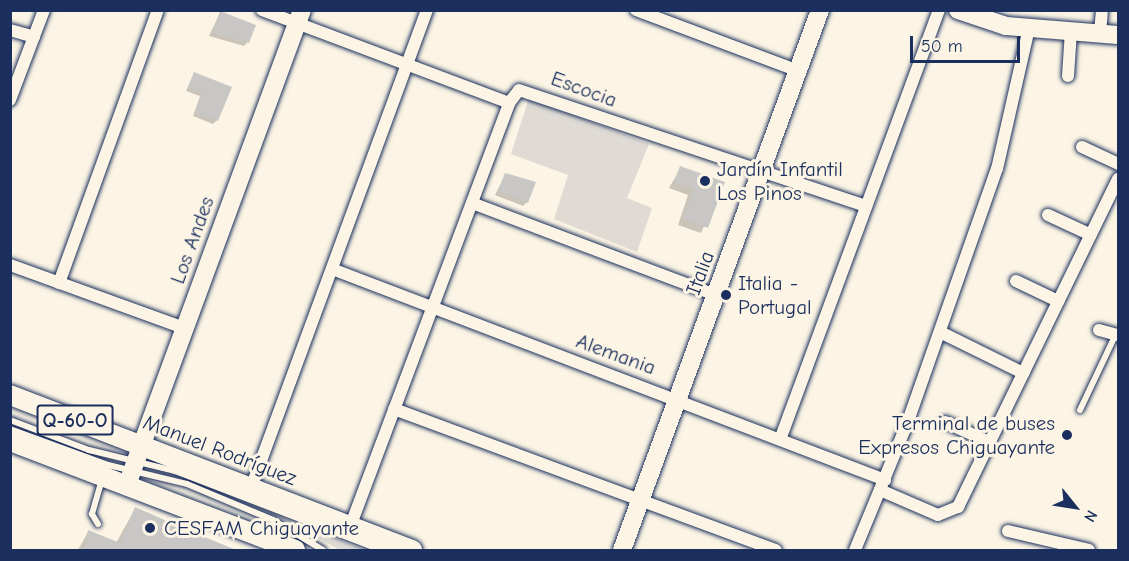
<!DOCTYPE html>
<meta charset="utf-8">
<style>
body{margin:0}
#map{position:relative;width:1129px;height:561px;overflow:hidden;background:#fcf5e5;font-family:"Comic Neue",sans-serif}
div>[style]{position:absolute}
.green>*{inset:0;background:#dfdbd4}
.shadow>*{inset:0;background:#0003}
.building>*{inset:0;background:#c8c7c6}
.roads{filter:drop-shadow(0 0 2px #1b2f5e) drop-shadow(0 0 2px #1b2f5e)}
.lane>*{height:6px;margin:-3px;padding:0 3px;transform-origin:3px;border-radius:3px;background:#fcf5e5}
.street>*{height:12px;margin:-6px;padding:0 6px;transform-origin:6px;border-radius:6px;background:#fcf5e5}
.secondary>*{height:18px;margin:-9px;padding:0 9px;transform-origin:9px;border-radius:9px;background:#fcf5e5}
.primary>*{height:20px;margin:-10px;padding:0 10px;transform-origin:10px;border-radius:10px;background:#fcf5e5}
.dots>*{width:16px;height:16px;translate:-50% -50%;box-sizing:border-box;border:3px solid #fcf5e5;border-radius:50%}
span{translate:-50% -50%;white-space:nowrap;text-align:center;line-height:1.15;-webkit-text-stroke:6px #fcf5e5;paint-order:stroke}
.shield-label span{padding:2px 4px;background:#fcf5e5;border:2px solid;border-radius:4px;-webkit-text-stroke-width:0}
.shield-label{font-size:20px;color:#1b2f5e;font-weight:700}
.street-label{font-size:21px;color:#1b2f5e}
.poi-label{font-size:21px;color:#1b2f5e}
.left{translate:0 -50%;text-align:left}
.right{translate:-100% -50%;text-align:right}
.frame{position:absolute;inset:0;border:12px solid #1b2f5e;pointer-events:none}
.north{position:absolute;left:1045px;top:477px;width:60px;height:60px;-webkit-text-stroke:4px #fcf5e5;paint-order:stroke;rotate:120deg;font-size:16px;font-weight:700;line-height:24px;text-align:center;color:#1b2f5e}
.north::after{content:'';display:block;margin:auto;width:21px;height:27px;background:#1b2f5e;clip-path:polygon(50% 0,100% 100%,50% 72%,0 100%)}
.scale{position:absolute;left:910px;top:36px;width:110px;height:27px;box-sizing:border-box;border:3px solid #1b2f5e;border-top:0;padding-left:8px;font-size:18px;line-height:21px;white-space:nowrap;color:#1b2f5e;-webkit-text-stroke:4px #fcf5e5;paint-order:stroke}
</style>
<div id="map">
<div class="green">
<div style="clip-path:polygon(529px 98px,649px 144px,627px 198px,652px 208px,637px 252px,554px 219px,568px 175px,511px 154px)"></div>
<div style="clip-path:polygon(270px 512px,352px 545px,367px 550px,340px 550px)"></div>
</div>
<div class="shadow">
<div style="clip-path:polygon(220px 13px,247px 43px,244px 46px,209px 36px)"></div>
<div style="clip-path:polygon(194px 74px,217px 120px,213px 124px,193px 116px,200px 96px,186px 91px)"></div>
<div style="clip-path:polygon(681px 167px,723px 183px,701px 233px,678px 225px,688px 195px,669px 188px)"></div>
<div style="clip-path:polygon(505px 175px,527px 202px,523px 206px,495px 195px)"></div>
<div style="clip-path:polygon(135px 509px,232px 550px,78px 550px,88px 532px,116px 543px)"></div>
</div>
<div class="building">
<div style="clip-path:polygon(220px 11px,256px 25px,249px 43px,212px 33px)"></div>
<div style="clip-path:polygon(194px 72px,232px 87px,218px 121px,195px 112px,202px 93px,188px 87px)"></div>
<div style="clip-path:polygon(680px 166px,725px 182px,708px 228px,683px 219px,694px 189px,674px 182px)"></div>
<div style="clip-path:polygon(505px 173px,536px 182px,528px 203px,498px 191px)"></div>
<div style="clip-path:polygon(135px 507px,176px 525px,236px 550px,85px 550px,88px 530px,120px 543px)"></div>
</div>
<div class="roads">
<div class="lane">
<div style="left:1080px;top:410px;width:84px;rotate:-64.7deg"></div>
<div style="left:10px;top:420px;width:85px;rotate:20.8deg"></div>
<div style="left:89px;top:450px;width:89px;rotate:13.7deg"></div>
<div style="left:175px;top:471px;width:221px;rotate:21deg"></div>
<div style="left:10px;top:429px;width:104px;rotate:20.2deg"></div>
<div style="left:108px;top:465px;width:81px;rotate:13.5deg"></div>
<div style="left:187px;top:484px;width:93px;rotate:22.7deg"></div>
<div style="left:273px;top:520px;width:58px;rotate:31deg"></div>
<div style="left:98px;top:524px;width:12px;rotate:-121deg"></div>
<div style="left:92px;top:514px;width:35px;rotate:-74deg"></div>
</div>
<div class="street">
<div style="left:262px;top:10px;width:264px;rotate:20.6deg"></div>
<div style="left:636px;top:10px;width:173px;rotate:20.6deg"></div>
<div style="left:10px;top:30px;width:25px;rotate:16deg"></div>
<div style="left:1100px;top:33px;width:23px;rotate:-85deg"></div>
<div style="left:1068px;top:76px;width:45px;rotate:-86.2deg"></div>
<div style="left:10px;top:100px;width:96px;rotate:-69.3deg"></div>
<div style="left:1082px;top:147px;width:40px;rotate:25deg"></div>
<div style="left:472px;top:203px;width:261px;rotate:20.7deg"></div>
<div style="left:1048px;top:215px;width:47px;rotate:24.9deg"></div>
<div style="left:10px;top:265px;width:185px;rotate:19.9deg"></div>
<div style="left:332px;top:269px;width:592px;rotate:20.88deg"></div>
<div style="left:1016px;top:281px;width:47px;rotate:25.5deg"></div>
<div style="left:59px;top:283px;width:290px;rotate:-70.1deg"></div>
<div style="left:1099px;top:330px;width:20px;rotate:15deg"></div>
<div style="left:940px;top:332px;width:93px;rotate:26.3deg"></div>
<div style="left:394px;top:409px;width:407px;rotate:20.3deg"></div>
<div style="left:945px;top:422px;width:48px;rotate:24.4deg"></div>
<div style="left:781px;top:437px;width:455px;rotate:-69.7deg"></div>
<div style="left:251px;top:488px;width:509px;rotate:-69.79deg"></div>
<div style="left:880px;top:490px;width:63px;rotate:23.3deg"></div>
<div style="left:938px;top:515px;width:22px;rotate:-22deg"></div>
<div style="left:958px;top:507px;width:365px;rotate:-64deg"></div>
<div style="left:350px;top:527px;width:453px;rotate:-69.4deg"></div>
<div style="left:509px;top:103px;width:16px;rotate:-52deg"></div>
<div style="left:519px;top:90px;width:366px;rotate:18.5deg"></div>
<div style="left:1008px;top:531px;width:83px;rotate:13.2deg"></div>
<div style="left:855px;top:550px;width:136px;rotate:-67.6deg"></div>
<div style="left:907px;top:424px;width:270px;rotate:-70.6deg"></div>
<div style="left:997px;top:169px;width:145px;rotate:-77.2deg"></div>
</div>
<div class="secondary">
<div style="left:958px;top:10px;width:51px;rotate:18.4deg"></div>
<div style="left:1006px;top:26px;width:112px;rotate:4.6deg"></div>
<div style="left:127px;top:485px;width:506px;rotate:-69.78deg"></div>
<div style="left:622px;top:550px;width:575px;rotate:-69.86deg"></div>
</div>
<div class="primary">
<div style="left:10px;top:395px;width:431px;rotate:21.1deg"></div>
<div style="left:10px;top:441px;width:305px;rotate:20.9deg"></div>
</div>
</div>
<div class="dots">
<div style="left:705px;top:181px;background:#1b2f5e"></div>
<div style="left:726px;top:295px;background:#1b2f5e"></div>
<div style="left:1067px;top:435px;background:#1b2f5e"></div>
<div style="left:150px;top:528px;background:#1b2f5e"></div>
</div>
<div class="shield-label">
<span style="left:75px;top:420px">Q-60-O</span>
</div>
<div class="street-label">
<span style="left:584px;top:89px;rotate:20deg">Escocia</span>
<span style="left:192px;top:240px;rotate:-70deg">Los Andes</span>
<span style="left:700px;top:273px;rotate:-70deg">Italia</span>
<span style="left:616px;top:354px;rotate:20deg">Alemania</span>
<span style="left:220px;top:450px;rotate:21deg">Manuel Rodríguez</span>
</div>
<div class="poi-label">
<span class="left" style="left:717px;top:181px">Jardín Infantil<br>Los Pinos</span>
<span class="left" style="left:738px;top:295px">Italia -<br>Portugal</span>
<span class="right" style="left:1055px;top:435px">Terminal de buses<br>Expresos Chiguayante</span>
<span class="left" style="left:164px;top:528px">CESFAM Chiguayante</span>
</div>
<div class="frame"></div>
<div class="north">N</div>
<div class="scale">50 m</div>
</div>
